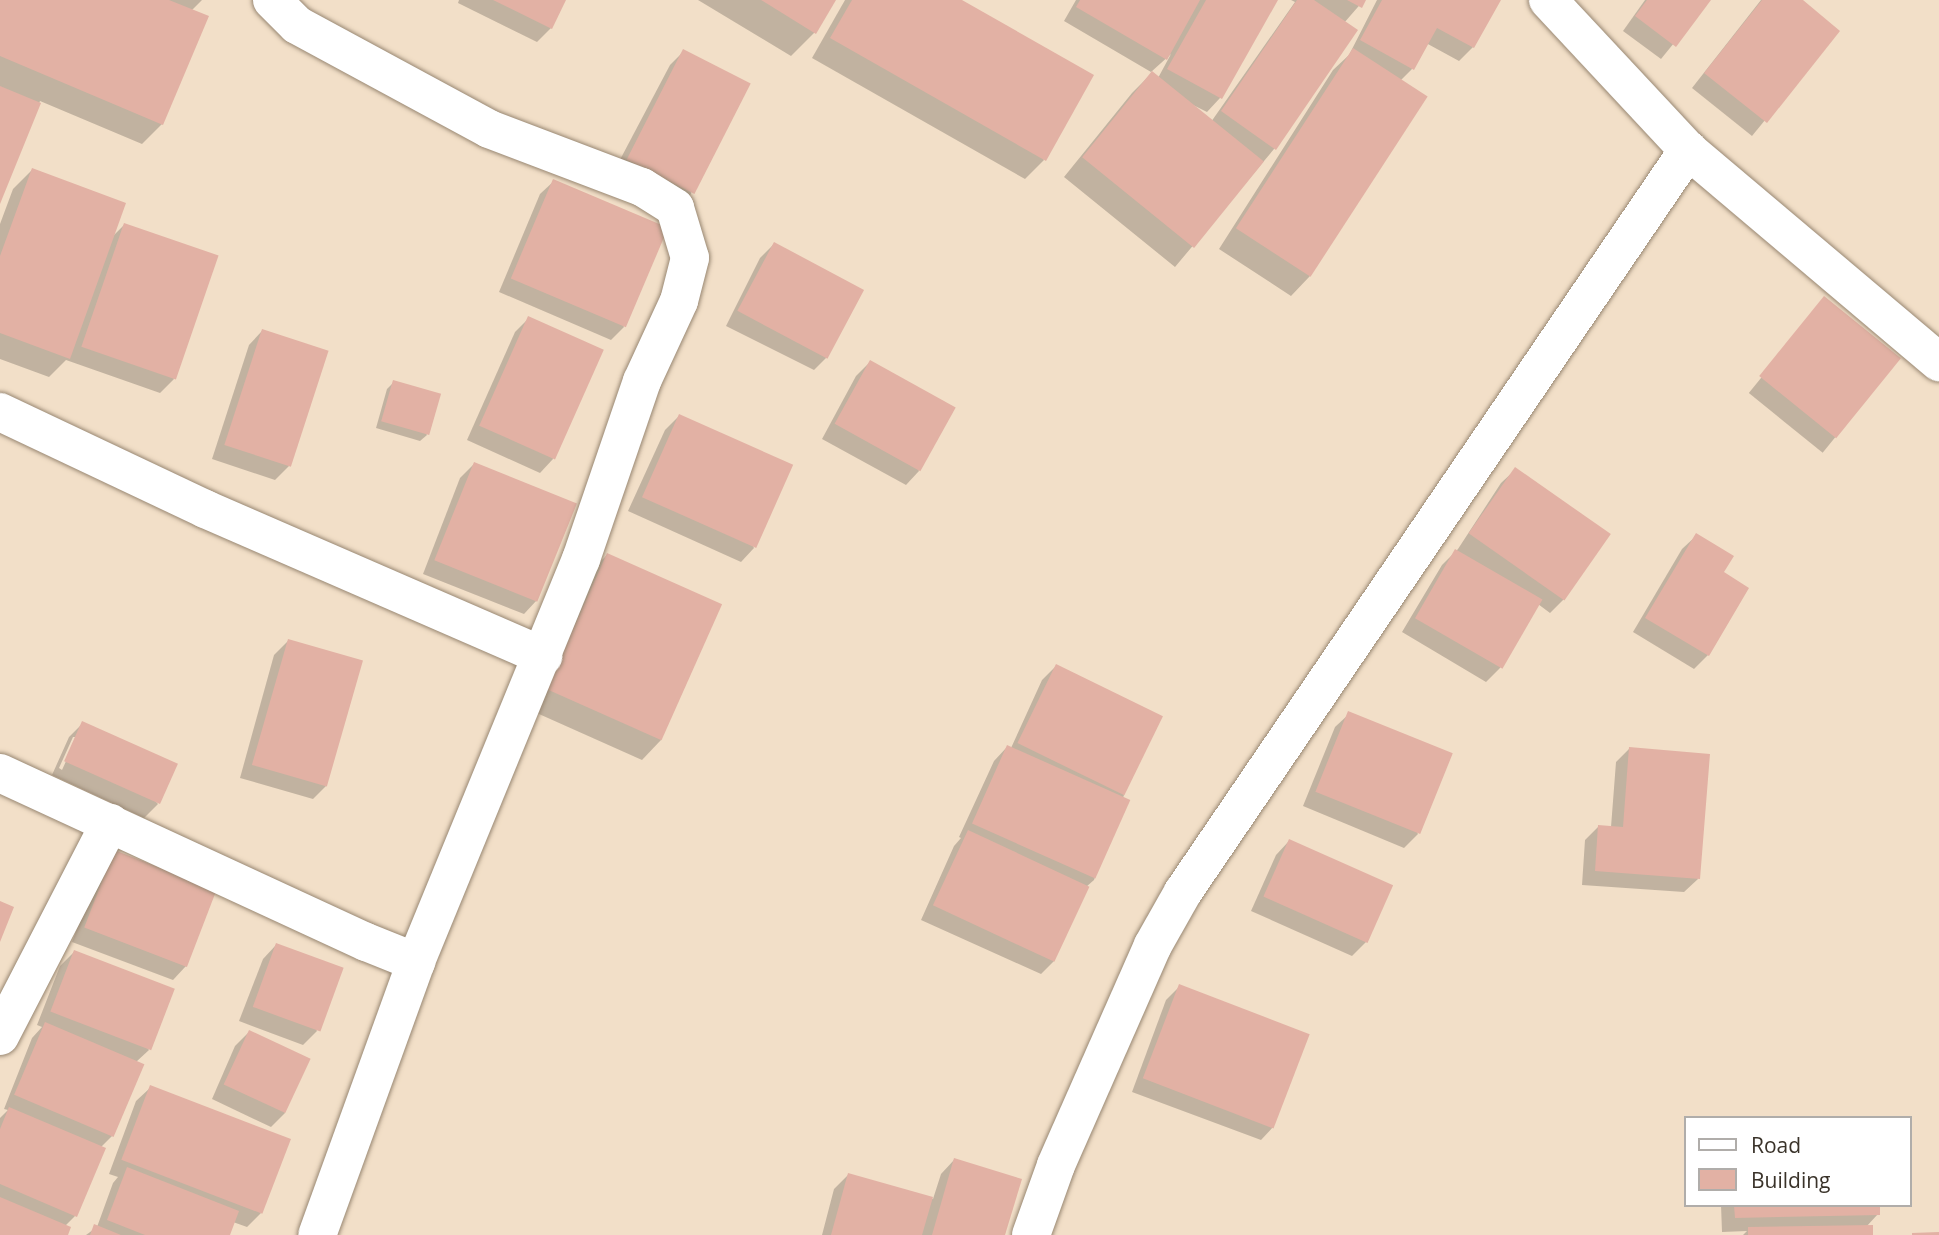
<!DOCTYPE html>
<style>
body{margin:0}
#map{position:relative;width:1939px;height:1235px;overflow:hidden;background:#f2dfc8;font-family:"Open Sans",sans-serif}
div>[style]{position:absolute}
.shadow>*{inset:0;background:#0003;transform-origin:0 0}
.building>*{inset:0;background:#e2b1a4;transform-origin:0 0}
.roads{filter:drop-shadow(0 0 2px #988772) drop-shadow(0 0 2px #988772)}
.street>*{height:38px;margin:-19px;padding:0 19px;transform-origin:19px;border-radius:19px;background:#fff}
span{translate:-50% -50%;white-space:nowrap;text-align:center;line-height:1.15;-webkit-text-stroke:6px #fff;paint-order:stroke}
.legend{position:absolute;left:1684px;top:1116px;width:228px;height:91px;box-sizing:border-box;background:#fff;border:2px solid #b0adaa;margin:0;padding:9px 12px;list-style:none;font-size:21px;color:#3a332a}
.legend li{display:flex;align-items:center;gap:14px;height:35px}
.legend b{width:35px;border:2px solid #b0adaa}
</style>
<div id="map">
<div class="shadow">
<div style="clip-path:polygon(0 0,202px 0,191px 11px,162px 124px,142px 144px,40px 101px,0 200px)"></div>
<div style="clip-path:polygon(459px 0,564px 0,551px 28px,537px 42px,458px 3px)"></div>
<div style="clip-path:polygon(698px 0,834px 0,815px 32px,791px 56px)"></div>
<div style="clip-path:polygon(845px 0,958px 0,1044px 160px,1025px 179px,812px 58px)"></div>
<div style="clip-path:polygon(1076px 0,1276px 0,1220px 98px,1207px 112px,1193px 105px,1211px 122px,1295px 2px,1291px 0,1364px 0,1344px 23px,1274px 149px,1175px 267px,1064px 177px,1132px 93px,1152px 73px,1158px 78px,1171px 54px,1151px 72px,1064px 21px)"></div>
<div style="clip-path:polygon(1377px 0,1499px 0,1473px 47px,1459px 61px,1426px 43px,1412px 69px,1400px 81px,1425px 97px,1310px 276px,1291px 296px,1219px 249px,1333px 70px,1349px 55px)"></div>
<div style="clip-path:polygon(1645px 0,1709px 0,1661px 59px,1623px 31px)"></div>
<div style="clip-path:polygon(1761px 0,1800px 0,1838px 31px,1752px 136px,1692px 88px)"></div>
<div style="clip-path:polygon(684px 51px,691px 194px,678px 208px,613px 173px,670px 65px)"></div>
<div style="clip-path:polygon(32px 170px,112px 237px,124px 225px,174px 379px,160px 393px,66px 360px,49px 377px,0 359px,0 224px,13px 189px)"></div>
<div style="clip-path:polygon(554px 181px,624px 327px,611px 340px,499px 292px,540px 194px)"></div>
<div style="clip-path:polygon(774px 244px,862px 290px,828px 356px,814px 370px,726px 326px,760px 258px)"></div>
<div style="left:1825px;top:299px;width:95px;height:121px;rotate:39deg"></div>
<div style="clip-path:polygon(528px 319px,553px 459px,540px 473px,467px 440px,515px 332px)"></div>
<div style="clip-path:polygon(262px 331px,289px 466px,275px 480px,212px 459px,249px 345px)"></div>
<div style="clip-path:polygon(870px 362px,919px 471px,906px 485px,822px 439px,856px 376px)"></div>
<div style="clip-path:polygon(394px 382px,427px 435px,420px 441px,376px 428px,387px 389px)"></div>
<div style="clip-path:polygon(679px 416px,754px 548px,741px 562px,628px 511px,665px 430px)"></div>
<div style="clip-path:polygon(474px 464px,537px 600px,524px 614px,423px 574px,460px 478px)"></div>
<div style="clip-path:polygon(1515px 470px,1564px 599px,1550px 613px,1538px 604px,1500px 668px,1486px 682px,1402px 632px,1442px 565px,1458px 549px,1501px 483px)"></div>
<div style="clip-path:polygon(1696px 536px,1722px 573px,1708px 655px,1694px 669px,1633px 632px,1682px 549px)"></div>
<div style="clip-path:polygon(607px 555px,661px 740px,642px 760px,530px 710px,587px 575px)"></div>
<div style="clip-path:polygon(288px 641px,327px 785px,313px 799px,240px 778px,274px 655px)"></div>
<div style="clip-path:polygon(1056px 666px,1124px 795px,1094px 880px,1086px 887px,1054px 961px,1041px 974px,921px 920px,954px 846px,961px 838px,959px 837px,994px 761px,1007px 747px,1011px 748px,1042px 680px)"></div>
<div style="clip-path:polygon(1349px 714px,1418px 834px,1404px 848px,1303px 806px,1335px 727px)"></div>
<div style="clip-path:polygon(evenodd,83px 723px,158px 804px,144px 818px,52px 775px,69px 737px,83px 723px,73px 737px,77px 737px,62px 770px,59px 768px,73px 737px)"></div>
<div style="clip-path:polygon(1629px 749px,1698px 879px,1684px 892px,1582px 885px,1585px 840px,1599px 826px,1611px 827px,1616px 762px)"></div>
<div style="clip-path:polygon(1289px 841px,1366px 942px,1352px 956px,1251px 911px,1276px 855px)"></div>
<div style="clip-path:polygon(101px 866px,186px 966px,173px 980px,72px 942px)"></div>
<div style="clip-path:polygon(276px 945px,317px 1031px,303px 1045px,239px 1021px,263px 959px)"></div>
<div style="clip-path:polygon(74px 952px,149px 1050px,136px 1062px,114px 1134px,101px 1147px,75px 1216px,65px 1226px,66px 1235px,0 1235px,0 1118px,8px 1110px,4px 1109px,32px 1038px,42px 1027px,37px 1025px,60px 966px)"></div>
<div style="clip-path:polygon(1179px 987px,1274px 1126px,1261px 1140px,1132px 1092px,1166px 1000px)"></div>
<div style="clip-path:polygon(249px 1032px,285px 1113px,271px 1127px,212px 1099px,235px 1046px)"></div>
<div style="clip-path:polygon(150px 1088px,261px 1213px,247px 1227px,233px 1222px,228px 1235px,86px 1235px,97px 1227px,113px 1183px,118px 1177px,109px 1174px,136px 1101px)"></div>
<div style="clip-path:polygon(954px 1160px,1003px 1235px,822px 1235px,834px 1189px,848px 1175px,933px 1199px,941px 1174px)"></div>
<div style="clip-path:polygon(1721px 1205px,1878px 1205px,1878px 1214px,1866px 1227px,1871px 1235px,1743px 1235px,1747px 1231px,1722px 1232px)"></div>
</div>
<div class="building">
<div style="clip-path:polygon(0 0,169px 0,209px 16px,163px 125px,0 56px)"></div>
<div style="clip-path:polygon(493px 0,566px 0,552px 29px)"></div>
<div style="clip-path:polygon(761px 0,836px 0,816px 34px)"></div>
<div style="clip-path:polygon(852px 0,962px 0,1094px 75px,1046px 161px,830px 38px)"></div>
<div style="clip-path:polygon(1080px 0,1200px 0,1167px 60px,1076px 7px)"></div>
<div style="clip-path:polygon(1206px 0,1278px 0,1222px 99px,1167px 69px)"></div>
<div style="clip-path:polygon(1297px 0,1314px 0,1358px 30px,1276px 150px,1221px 111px)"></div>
<div style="clip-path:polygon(1347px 0,1366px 0,1362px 8px)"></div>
<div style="clip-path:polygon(1382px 0,1501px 0,1474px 48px,1437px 28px,1414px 70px,1360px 40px)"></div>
<div style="clip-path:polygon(1647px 0,1711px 0,1676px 47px,1635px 16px)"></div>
<div style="clip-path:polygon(1762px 0,1803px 0,1840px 31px,1767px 123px,1704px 73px)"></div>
<div style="left:1353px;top:48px;width:89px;height:215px;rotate:33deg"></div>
<div style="left:683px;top:49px;width:76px;height:124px;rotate:27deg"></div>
<div style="left:1152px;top:71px;width:144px;height:111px;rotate:39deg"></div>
<div style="clip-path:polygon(0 86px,41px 103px,0 204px)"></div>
<div style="clip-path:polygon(32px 168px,126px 203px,70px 359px,0 333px,0 256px)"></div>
<div style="left:553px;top:179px;width:125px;height:108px;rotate:23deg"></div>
<div style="left:124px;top:223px;width:100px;height:131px;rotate:19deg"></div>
<div style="left:774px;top:242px;width:102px;height:78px;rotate:28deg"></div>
<div style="left:1824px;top:296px;width:99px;height:103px;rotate:39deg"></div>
<div style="left:528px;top:316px;width:83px;height:120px;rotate:24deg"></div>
<div style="left:262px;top:329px;width:70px;height:122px;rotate:18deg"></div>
<div style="left:870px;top:360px;width:98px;height:73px;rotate:29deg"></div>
<div style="left:393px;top:380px;width:50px;height:43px;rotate:16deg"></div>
<div style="left:679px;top:414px;width:125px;height:91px;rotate:24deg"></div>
<div style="left:474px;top:462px;width:111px;height:106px;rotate:22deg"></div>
<div style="left:1515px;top:467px;width:117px;height:81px;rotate:35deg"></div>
<div style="clip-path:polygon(1696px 533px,1734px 556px,1724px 572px,1749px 588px,1709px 656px,1645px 618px)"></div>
<div style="left:1455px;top:549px;width:101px;height:80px;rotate:30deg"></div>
<div style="left:607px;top:553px;width:126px;height:149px;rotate:24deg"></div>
<div style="left:288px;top:639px;width:78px;height:131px;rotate:16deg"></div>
<div style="left:1056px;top:664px;width:119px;height:88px;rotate:26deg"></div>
<div style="left:1348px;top:711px;width:113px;height:87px;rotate:22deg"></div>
<div style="left:82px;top:721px;width:105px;height:44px;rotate:24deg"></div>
<div style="left:1007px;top:745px;width:135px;height:86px;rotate:24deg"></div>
<div style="clip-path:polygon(1629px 747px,1710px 754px,1700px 879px,1595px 871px,1598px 825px,1623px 827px)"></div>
<div style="left:968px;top:830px;width:134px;height:83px;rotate:25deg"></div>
<div style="left:1289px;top:839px;width:114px;height:63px;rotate:24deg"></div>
<div style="left:114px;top:850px;width:110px;height:83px;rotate:21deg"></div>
<div style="clip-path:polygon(0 901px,14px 907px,0 942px)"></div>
<div style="left:276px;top:943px;width:72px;height:68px;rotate:20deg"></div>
<div style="left:74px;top:950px;width:108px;height:66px;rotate:21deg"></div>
<div style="left:1179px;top:984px;width:140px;height:101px;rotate:21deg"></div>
<div style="left:45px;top:1022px;width:108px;height:79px;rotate:23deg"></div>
<div style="left:249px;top:1030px;width:68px;height:60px;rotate:25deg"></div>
<div style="left:150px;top:1085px;width:151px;height:80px;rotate:21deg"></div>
<div style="clip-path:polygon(9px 1107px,106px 1148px,77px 1217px,0 1184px,0 1129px)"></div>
<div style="clip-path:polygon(954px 1158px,1022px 1179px,1005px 1235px,932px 1235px)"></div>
<div style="clip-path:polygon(127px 1167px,239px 1211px,230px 1235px,145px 1235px,107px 1220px)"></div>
<div style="clip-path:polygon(848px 1173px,933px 1197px,922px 1235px,831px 1235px)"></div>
<div style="clip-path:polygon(0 1197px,71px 1227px,68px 1235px,0 1235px)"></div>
<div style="clip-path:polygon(1734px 1205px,1880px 1205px,1880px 1215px,1735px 1218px)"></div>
<div style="clip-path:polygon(94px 1224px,121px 1235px,90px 1235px)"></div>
<div style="clip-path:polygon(1873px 1225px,1873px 1235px,1748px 1235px,1748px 1227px)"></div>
<div style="clip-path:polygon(1939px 1232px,1939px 1235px,1912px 1235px,1912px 1233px)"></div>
</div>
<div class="roads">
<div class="street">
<div style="left:272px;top:0;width:35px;rotate:45deg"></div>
<div style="left:297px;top:25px;width:218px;rotate:28.4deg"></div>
<div style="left:489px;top:129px;width:164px;rotate:20.8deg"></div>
<div style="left:642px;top:187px;width:39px;rotate:32deg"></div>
<div style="left:675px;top:208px;width:52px;rotate:73.3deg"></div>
<div style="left:690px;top:258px;width:44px;rotate:104.3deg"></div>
<div style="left:679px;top:301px;width:88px;rotate:114.8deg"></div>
<div style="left:642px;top:381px;width:188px;rotate:108.9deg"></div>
<div style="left:581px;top:559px;width:435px;rotate:112.3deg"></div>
<div style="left:416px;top:962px;width:290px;rotate:109.9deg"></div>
<div style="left:1548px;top:0;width:205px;rotate:47deg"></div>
<div style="left:1688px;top:150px;width:329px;rotate:40.2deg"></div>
<div style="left:0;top:412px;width:227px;rotate:25.3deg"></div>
<div style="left:205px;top:509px;width:369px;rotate:23.5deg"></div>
<div style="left:0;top:773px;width:403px;rotate:24.8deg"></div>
<div style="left:366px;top:942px;width:54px;rotate:21.8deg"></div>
<div style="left:0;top:1036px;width:240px;rotate:-62.7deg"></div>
<div style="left:1031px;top:1235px;width:74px;rotate:-70.3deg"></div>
<div style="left:1056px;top:1165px;width:240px;rotate:-66.2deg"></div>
<div style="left:1153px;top:945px;width:61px;rotate:-60.5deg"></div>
<div style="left:1183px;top:892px;width:898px;rotate:-55.76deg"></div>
</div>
</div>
<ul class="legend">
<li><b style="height:9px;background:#fff"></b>Road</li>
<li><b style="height:19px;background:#e2b1a4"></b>Building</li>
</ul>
</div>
